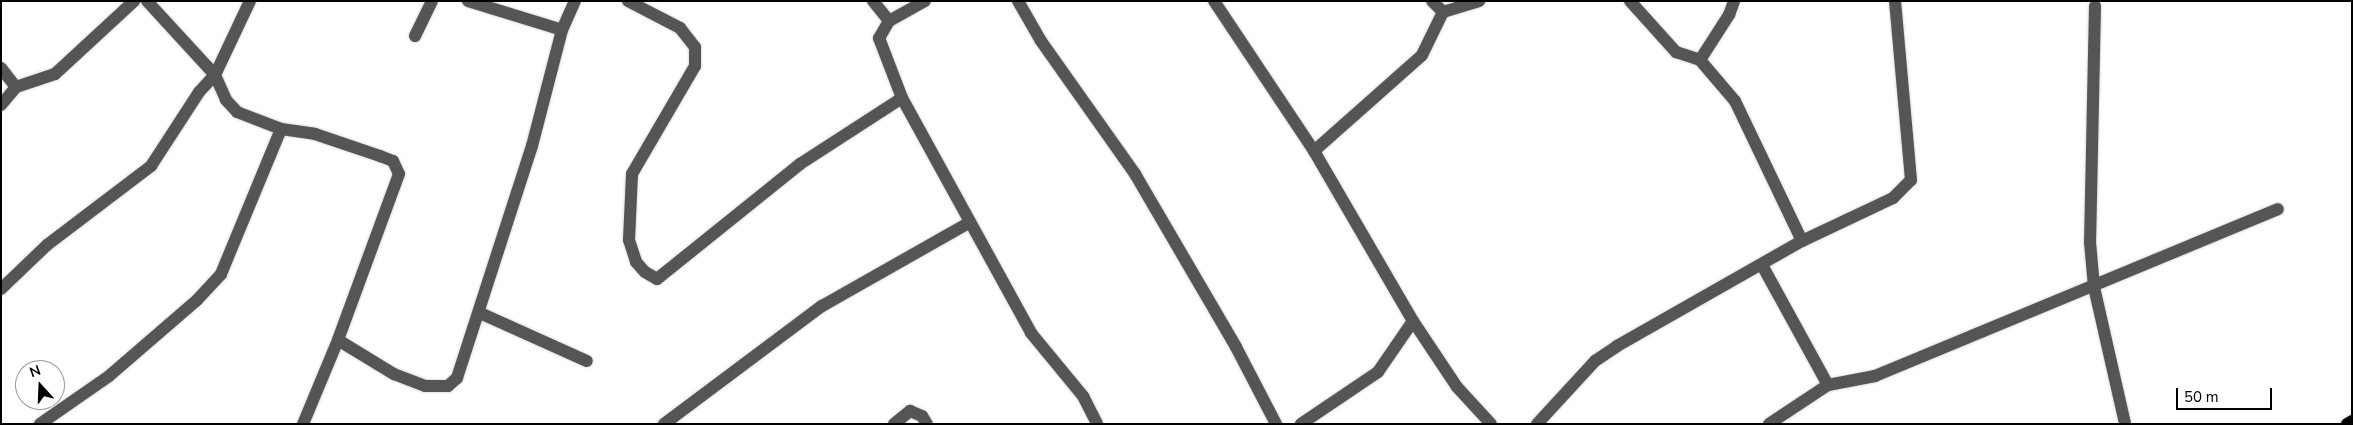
<!DOCTYPE html>
<style>
body{margin:0}
#map{position:relative;width:2353px;height:425px;overflow:hidden;background:#fff;font-family:"Nunito Sans",sans-serif}
div>[style]{position:absolute}
.roads{filter:drop-shadow(0 0 1px #dbdbdb) drop-shadow(0 0 1px #dbdbdb)}
.minor>*{height:12px;margin:-6px;padding:0 6px;transform-origin:6px;border-radius:6px;background:#555}
.major>*{height:12px;margin:-6px;padding:0 6px;transform-origin:6px;border-radius:6px;background:#000}
span{translate:-50% -50%;white-space:nowrap;text-align:center;line-height:1.15;-webkit-text-stroke:4px #fff;paint-order:stroke}
.frame{position:absolute;inset:0;border:2px solid #000;pointer-events:none}
.north{position:absolute;left:15px;top:360px;width:50px;height:50px;box-sizing:border-box;background:#fff;border:1px solid #999;border-radius:50%;rotate:340deg;font-size:14px;font-weight:700;line-height:20px;text-align:center;color:#000}
.north::after{content:'';display:block;margin:auto;width:18px;height:22px;background:#000;clip-path:polygon(50% 0,100% 100%,50% 72%,0 100%)}
.scale{position:absolute;left:2176px;top:388px;width:96px;height:22px;box-sizing:border-box;border:2px solid #000;border-top:0;padding-left:6px;font-size:15px;line-height:18px;white-space:nowrap;color:#000;-webkit-text-stroke:4px #fff;paint-order:stroke}
</style>
<div id="map">
<div class="roads">
<div class="minor">
<div style="left:147px;top:1px;width:100px;rotate:47.4deg"></div>
<div style="left:215px;top:75px;width:27px;rotate:66deg"></div>
<div style="left:226px;top:100px;width:16px;rotate:47deg"></div>
<div style="left:237px;top:112px;width:47px;rotate:21.1deg"></div>
<div style="left:281px;top:129px;width:34px;rotate:8deg"></div>
<div style="left:315px;top:134px;width:69px;rotate:18.7deg"></div>
<div style="left:380px;top:156px;width:14px;rotate:21deg"></div>
<div style="left:393px;top:161px;width:14px;rotate:65deg"></div>
<div style="left:399px;top:174px;width:177px;rotate:110.2deg"></div>
<div style="left:338px;top:340px;width:91px;rotate:112.6deg"></div>
<div style="left:468px;top:1px;width:98px;rotate:17.1deg"></div>
<div style="left:628px;top:1px;width:59px;rotate:27.4deg"></div>
<div style="left:680px;top:28px;width:24px;rotate:52deg"></div>
<div style="left:695px;top:47px;width:19px;rotate:90deg"></div>
<div style="left:695px;top:66px;width:125px;rotate:120.3deg"></div>
<div style="left:632px;top:174px;width:66px;rotate:92.6deg"></div>
<div style="left:629px;top:240px;width:23px;rotate:72deg"></div>
<div style="left:636px;top:262px;width:13px;rotate:48deg"></div>
<div style="left:645px;top:272px;width:14px;rotate:30deg"></div>
<div style="left:657px;top:279px;width:184px;rotate:-38.8deg"></div>
<div style="left:800px;top:164px;width:121px;rotate:-32.9deg"></div>
<div style="left:873px;top:1px;width:26px;rotate:51deg"></div>
<div style="left:889px;top:21px;width:41px;rotate:-29.1deg"></div>
<div style="left:1018px;top:1px;width:46px;rotate:60.1deg"></div>
<div style="left:1041px;top:41px;width:163px;rotate:54.7deg"></div>
<div style="left:1135px;top:174px;width:200px;rotate:59.7deg"></div>
<div style="left:1236px;top:347px;width:87px;rotate:62.5deg"></div>
<div style="left:1214px;top:1px;width:180px;rotate:56.3deg"></div>
<div style="left:1314px;top:151px;width:197px;rotate:59.8deg"></div>
<div style="left:1413px;top:321px;width:62px;rotate:124.5deg"></div>
<div style="left:1378px;top:372px;width:93px;rotate:146deg"></div>
<div style="left:1432px;top:1px;width:16px;rotate:45deg"></div>
<div style="left:1630px;top:1px;width:69px;rotate:48deg"></div>
<div style="left:1676px;top:52px;width:25px;rotate:18deg"></div>
<div style="left:1700px;top:60px;width:54px;rotate:49.5deg"></div>
<div style="left:1735px;top:101px;width:155px;rotate:64.4deg"></div>
<div style="left:2095px;top:6px;width:236px;rotate:91.2deg"></div>
<div style="left:2090px;top:242px;width:45px;rotate:84.9deg"></div>
<div style="left:2094px;top:287px;width:140px;rotate:77.2deg"></div>
<div style="left:889px;top:21px;width:20px;rotate:120deg"></div>
<div style="left:879px;top:38px;width:64px;rotate:69deg"></div>
<div style="left:902px;top:98px;width:268px;rotate:61.2deg"></div>
<div style="left:1031px;top:333px;width:82px;rotate:50.5deg"></div>
<div style="left:1083px;top:396px;width:31px;rotate:63deg"></div>
<div style="left:415px;top:36px;width:39px;rotate:-64deg"></div>
<div style="left:1700px;top:60px;width:54px;rotate:-57.2deg"></div>
<div style="left:1729px;top:15px;width:15px;rotate:-70deg"></div>
<div style="left:1px;top:68px;width:24px;rotate:52deg"></div>
<div style="left:1px;top:105px;width:23px;rotate:-50deg"></div>
<div style="left:16px;top:87px;width:41px;rotate:-18.4deg"></div>
<div style="left:55px;top:74px;width:108px;rotate:-42.7deg"></div>
<div style="left:1314px;top:151px;width:144px;rotate:-41.6deg"></div>
<div style="left:1422px;top:55px;width:48px;rotate:-64deg"></div>
<div style="left:1443px;top:12px;width:38px;rotate:-17deg"></div>
<div style="left:1762px;top:265px;width:137px;rotate:61.2deg"></div>
<div style="left:1px;top:289px;width:64px;rotate:-43.7deg"></div>
<div style="left:47px;top:245px;width:131px;rotate:-37.2deg"></div>
<div style="left:151px;top:166px;width:88px;rotate:-57deg"></div>
<div style="left:199px;top:92px;width:23px;rotate:-47deg"></div>
<div style="left:215px;top:75px;width:82px;rotate:-64.7deg"></div>
<div style="left:480px;top:313px;width:117px;rotate:24.2deg"></div>
<div style="left:1413px;top:321px;width:79px;rotate:56.3deg"></div>
<div style="left:1457px;top:387px;width:50px;rotate:47.4deg"></div>
<div style="left:338px;top:340px;width:66px;rotate:31.3deg"></div>
<div style="left:394px;top:374px;width:33px;rotate:21deg"></div>
<div style="left:425px;top:386px;width:23px"></div>
<div style="left:448px;top:386px;width:12px;rotate:-42deg"></div>
<div style="left:457px;top:378px;width:244px;rotate:-72.1deg"></div>
<div style="left:532px;top:146px;width:120px;rotate:-75.5deg"></div>
<div style="left:562px;top:30px;width:32px;rotate:-66deg"></div>
<div style="left:40px;top:424px;width:84px;rotate:-34.8deg"></div>
<div style="left:109px;top:376px;width:116px;rotate:-40.8deg"></div>
<div style="left:197px;top:300px;width:35px;rotate:-47deg"></div>
<div style="left:221px;top:274px;width:157px;rotate:-67.5deg"></div>
<div style="left:664px;top:424px;width:197px;rotate:-36.8deg"></div>
<div style="left:822px;top:306px;width:169px;rotate:-29.5deg"></div>
<div style="left:894px;top:424px;width:21px;rotate:-39deg"></div>
<div style="left:910px;top:411px;width:13px;rotate:23deg"></div>
<div style="left:922px;top:416px;width:9px;rotate:58deg"></div>
<div style="left:1537px;top:424px;width:86px;rotate:-47.4deg"></div>
<div style="left:1595px;top:361px;width:27px;rotate:-34deg"></div>
<div style="left:1617px;top:346px;width:213px;rotate:-29.6deg"></div>
<div style="left:1802px;top:241px;width:101px;rotate:-25.3deg"></div>
<div style="left:1893px;top:198px;width:25px;rotate:-45deg"></div>
<div style="left:1911px;top:180px;width:180px;rotate:-95.1deg"></div>
<div style="left:1769px;top:424px;width:71px;rotate:-33.5deg"></div>
<div style="left:1828px;top:385px;width:48px;rotate:-10.8deg"></div>
<div style="left:1875px;top:376px;width:436px;rotate:-22.5deg"></div>
</div>
<div class="major">
<div style="left:2347px;top:424px;width:6px;rotate:-31deg"></div>
</div>
</div>
<div class="frame"></div>
<div class="north">N</div>
<div class="scale">50 m</div>
</div>
